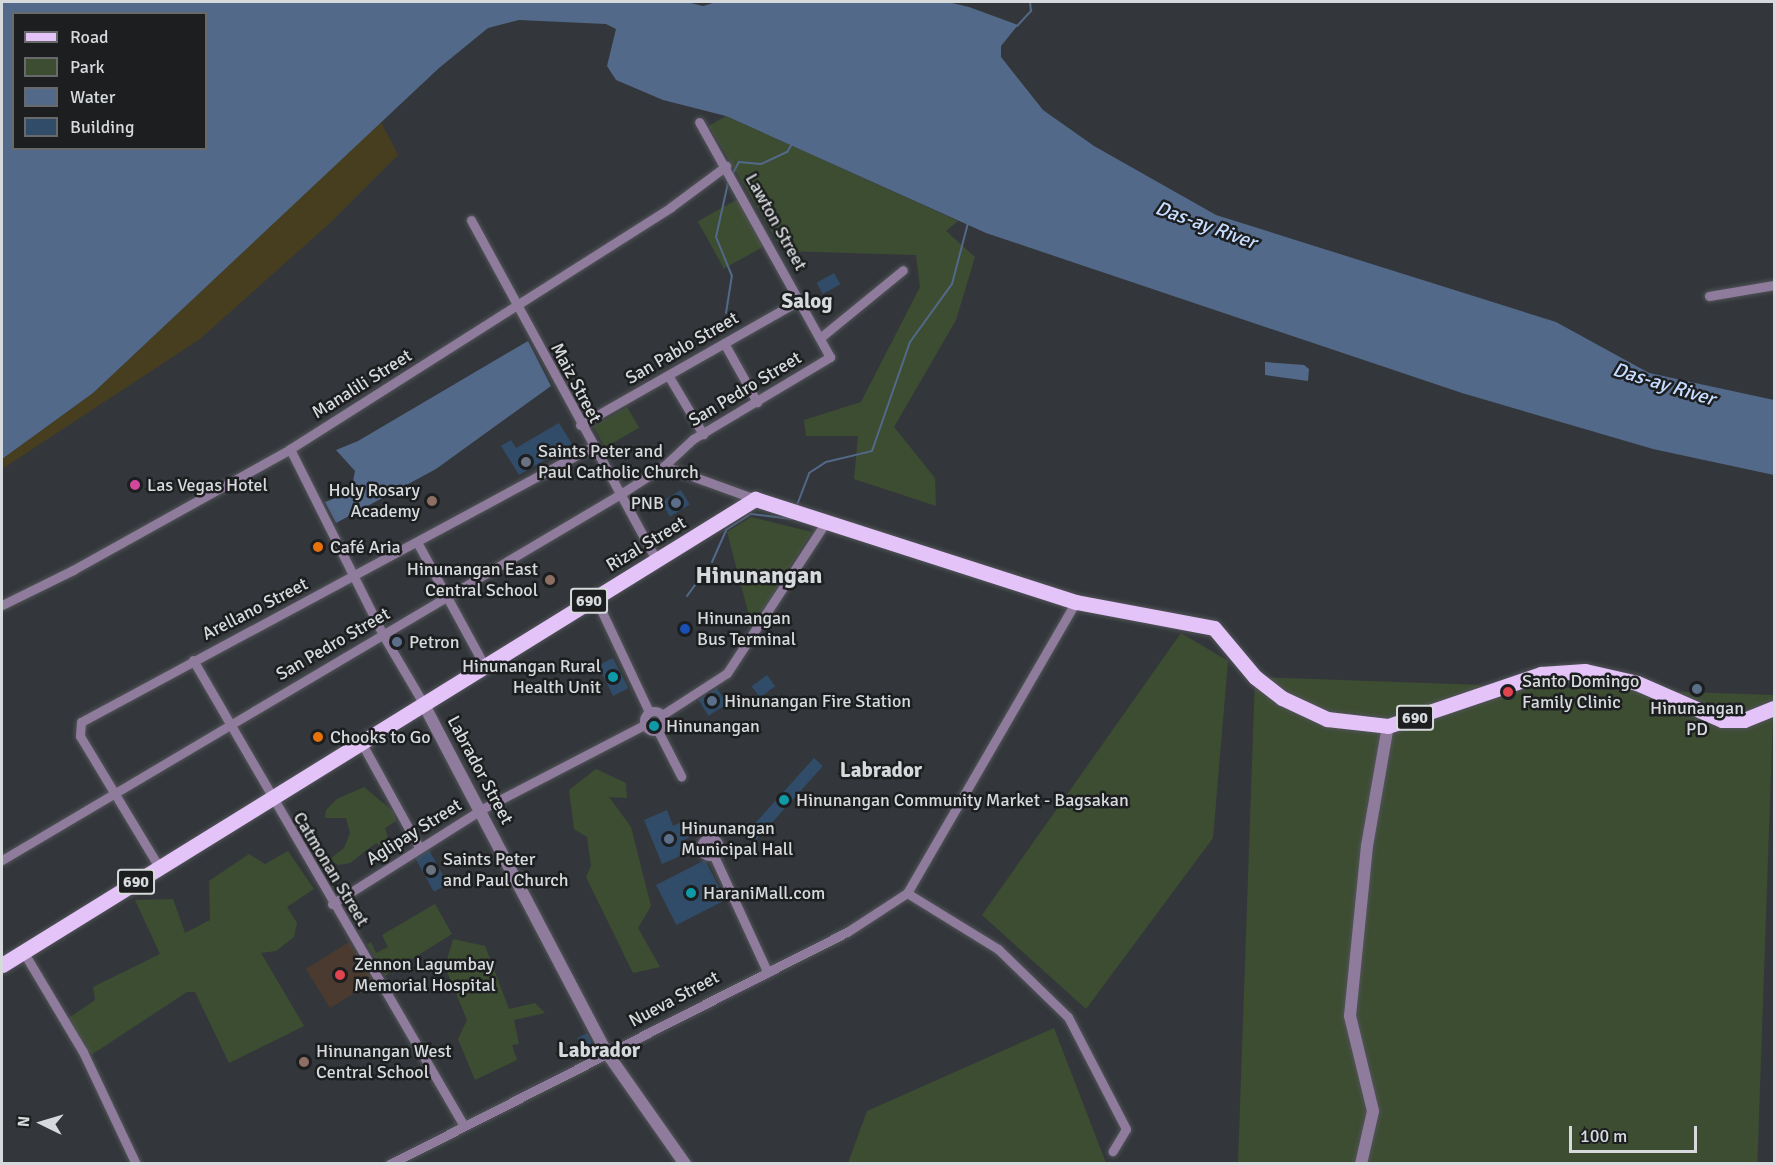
<!DOCTYPE html>
<meta charset="utf-8">
<style>
body{margin:0}
#map{position:relative;width:1776px;height:1165px;overflow:hidden;background:#33373b;font-family:Signika,sans-serif}
div>[style]{position:absolute}
.medical>*{inset:0;background:#4b3a30;transform-origin:0 0}
.green>*{inset:0;background:#3d4d32;transform-origin:0 0}
.sand>*{inset:0;background:#463e1e}
.water>*{inset:0;background:#53698a}
.stream>*{height:2px;margin:-1px;padding:0 1px;transform-origin:1px;border-radius:1px;background:#53698a}
.building>*{inset:0;background:#314c68;transform-origin:0 0}
.roads{filter:drop-shadow(0 0 2px #515458) drop-shadow(0 0 2px #515458)}
.minor>*{height:9px;margin:-4.5px;padding:0 4.5px;transform-origin:4.5px;border-radius:4.5px;background:#8f7b9c}
.minor>.ring{margin:-4.5px;padding:0;box-sizing:content-box;background:none;border:9px solid #8f7b9c;border-radius:50%}
.tertiary>*{height:12px;margin:-6px;padding:0 6px;transform-origin:6px;border-radius:6px;background:#8f7b9c}
.primary>*{height:15px;margin:-7.5px;padding:0 7.5px;transform-origin:7.5px;border-radius:7.5px;background:#e4c3f9}
.dots>*{width:16px;height:16px;translate:-50% -50%;box-sizing:border-box;border:3px solid #1c1e20;border-radius:50%}
span{translate:-50% -50%;white-space:nowrap;text-align:center;line-height:1.15;-webkit-text-stroke:5px #1c1e20;paint-order:stroke}
.shield-label span{padding:2px 4px;background:#1c1e20;border:2px solid;border-radius:4px;-webkit-text-stroke-width:0}
.shield-label{font-size:16px;color:#d7dadc;font-weight:700}
.street-label{font-size:18px;color:#d7dadc}
.poi-label{font-size:18px;color:#d7dadc}
.left{translate:0 -50%;text-align:left}
.right{translate:-100% -50%;text-align:right}
.water-label{font-size:20px;color:#c6ddff;font-style:italic}
.quarter-label{font-size:21px;color:#d7dadc;font-weight:700}
.district-label{font-size:24px;color:#d7dadc;font-weight:700}
.frame{position:absolute;inset:0;border:3px solid #d7dadc;pointer-events:none}
.legend{position:absolute;left:12px;top:12px;width:195px;height:138px;box-sizing:border-box;background:#1c1e20;border:2px solid #67696b;margin:0;padding:8px 10px;list-style:none;font-size:18px;color:#d7dadc}
.legend li{display:flex;align-items:center;gap:12px;height:30px}
.legend b{width:30px;border:2px solid #67696b}
.north{position:absolute;left:12px;top:1093px;width:60px;height:60px;-webkit-text-stroke:4px #1c1e20;paint-order:stroke;rotate:275deg;font-size:16px;font-weight:700;line-height:24px;text-align:center;color:#d7dadc}
.north::after{content:'';display:block;margin:auto;width:21px;height:27px;background:#d7dadc;clip-path:polygon(50% 0,100% 100%,50% 72%,0 100%)}
.scale{position:absolute;left:1569px;top:1126px;width:128px;height:27px;box-sizing:border-box;border:3px solid #d7dadc;border-top:0;padding-left:8px;font-size:18px;line-height:21px;white-space:nowrap;color:#d7dadc;-webkit-text-stroke:4px #1c1e20;paint-order:stroke}
</style>
<div id="map">
<div class="medical">
<div style="left:349px;top:942px;width:46px;height:51px;rotate:58deg"></div>
</div>
<div class="green">
<div style="clip-path:polygon(726px 116px,958px 221px,946px 231px,975px 257px,956px 320px,894px 427px,935px 478px,936px 506px,854px 479px,858px 436px,806px 436px,804px 420px,861px 402px,920px 287px,916px 255px,783px 251px,709px 126px)"></div>
<div style="left:738px;top:199px;width:54px;height:46px;rotate:61deg"></div>
<div style="left:627px;top:407px;width:24px;height:39px;rotate:60deg"></div>
<div style="clip-path:polygon(751px 517px,812px 532px,752px 627px,727px 532px)"></div>
<div style="clip-path:polygon(1181px 633px,1228px 661px,1213px 838px,1086px 1009px,982px 915px)"></div>
<div style="left:1255px;top:677px;width:519px;height:488px;rotate:2deg"></div>
<div style="clip-path:polygon(596px 769px,626px 783px,627px 798px,609px 797px,631px 827px,651px 906px,638px 928px,660px 967px,633px 973px,586px 877px,591px 866px,587px 837px,574px 829px,569px 790px)"></div>
<div style="clip-path:polygon(364px 787px,394px 812px,396px 821px,385px 828px,388px 838px,381px 846px,376px 843px,350px 863px,338px 865px,330px 859px,344px 848px,350px 833px,346px 818px,325px 818px,326px 810px,337px 799px)"></div>
<div style="clip-path:polygon(288px 851px,314px 889px,287px 907px,297px 923px,294px 937px,276px 951px,261px 953px,304px 1026px,229px 1063px,195px 992px,187px 992px,91px 1055px,66px 1020px,95px 1000px,93px 987px,160px 954px,135px 900px,173px 899px,185px 933px,210px 920px,209px 881px,249px 854px,265px 864px)"></div>
<div style="clip-path:polygon(435px 904px,452px 934px,385px 976px,367px 944px,371px 942px,376px 953px,388px 947px,382px 935px)"></div>
<div style="clip-path:polygon(453px 939px,485px 946px,509px 1009px,535px 1003px,545px 1013px,514px 1020px,519px 1044px,512px 1045px,517px 1060px,475px 1080px,458px 1039px,467px 1020px,445px 967px)"></div>
<div style="clip-path:polygon(1054px 1028px,1106px 1163px,848px 1163px,867px 1111px)"></div>
</div>
<div class="sand">
<div style="clip-path:polygon(381px 122px,398px 155px,330px 223px,200px 339px,2px 469px,2px 459px,93px 393px)"></div>
</div>
<div class="water">
<div style="clip-path:polygon(evenodd,2px 2px,687px 2px,703px 6px,716px 2px,948px 2px,969px 7px,1018px 25px,1001px 46px,1001px 57px,1043px 110px,1094px 146px,1216px 215px,1556px 322px,1649px 373px,1774px 400px,1774px 475px,1653px 449px,1462px 393px,986px 233px,726px 116px,663px 100px,616px 80px,607px 66px,616px 29px,606px 24px,519px 20px,488px 28px,439px 68px,93px 393px,2px 459px,2px 2px,14px 14px,206px 14px,206px 148px,14px 148px,14px 14px)"></div>
<div style="clip-path:polygon(528px 341px,551px 386px,436px 469px,336px 523px,325px 502px,351px 492px,355px 471px,336px 450px,358px 441px)"></div>
<div style="clip-path:polygon(1265px 362px,1304px 365px,1309px 369px,1308px 381px,1265px 375px)"></div>
</div>
<div class="stream">
<div style="left:1017px;top:26px;width:21px;rotate:-47deg"></div>
<div style="left:1031px;top:11px;width:9px;rotate:-96deg"></div>
<div style="left:732px;top:175px;width:15px;rotate:-62deg"></div>
<div style="left:739px;top:162px;width:22px;rotate:5deg"></div>
<div style="left:761px;top:164px;width:29px;rotate:-25deg"></div>
<div style="left:787px;top:152px;width:9px;rotate:-58deg"></div>
<div style="left:726px;top:313px;width:37px;rotate:-81deg"></div>
<div style="left:732px;top:276px;width:42px;rotate:-112.3deg"></div>
<div style="left:716px;top:237px;width:55px;rotate:-77.5deg"></div>
<div style="left:797px;top:505px;width:34px;rotate:-69deg"></div>
<div style="left:809px;top:473px;width:20px;rotate:-33deg"></div>
<div style="left:826px;top:462px;width:47px;rotate:-13.4deg"></div>
<div style="left:872px;top:451px;width:115px;rotate:-70.8deg"></div>
<div style="left:910px;top:342px;width:72px;rotate:-54.1deg"></div>
<div style="left:952px;top:284px;width:63px;rotate:-75.3deg"></div>
<div style="left:712px;top:562px;width:35px;rotate:-66deg"></div>
<div style="left:726px;top:530px;width:30px;rotate:-33deg"></div>
<div style="left:751px;top:514px;width:41px;rotate:7deg"></div>
<div style="left:687px;top:596px;width:29px;rotate:-54deg"></div>
</div>
<div class="building">
<div style="left:834px;top:273px;width:13px;height:20px;rotate:61deg"></div>
<div style="clip-path:polygon(559px 423px,572px 444px,519px 475px,501px 446px,511px 440px,516px 448px)"></div>
<div style="left:681px;top:490px;width:17px;height:23px;rotate:59deg"></div>
<div style="left:613px;top:658px;width:34px;height:17px;rotate:63deg"></div>
<div style="left:767px;top:675px;width:14px;height:19px;rotate:54deg"></div>
<div style="left:717px;top:688px;width:19px;height:22px;rotate:58deg"></div>
<div style="left:814px;top:758px;width:12px;height:103px;rotate:42deg"></div>
<div style="clip-path:polygon(667px 810px,673px 826px,683px 821px,690px 837px,682px 841px,687px 853px,662px 864px,644px 820px)"></div>
<div style="left:429px;top:850px;width:39px;height:16px;rotate:61deg"></div>
<div style="left:705px;top:860px;width:45px;height:55px;rotate:63deg"></div>
<div style="left:587px;top:1033px;width:18px;height:11px;rotate:63deg"></div>
</div>
<div class="roads">
<div class="minor">
<div style="left:471px;top:220px;width:387px;rotate:61.4deg"></div>
<div style="left:1709px;top:296px;width:66px;rotate:-9.6deg"></div>
<div style="left:820px;top:338px;width:107px;rotate:-39.3deg"></div>
<div style="left:724px;top:343px;width:68px;rotate:60.8deg"></div>
<div style="left:668px;top:375px;width:69px;rotate:59.3deg"></div>
<div style="left:580px;top:425px;width:253px;rotate:-29.6deg"></div>
<div style="left:290px;top:449px;width:208px;rotate:63.4deg"></div>
<div style="left:383px;top:635px;width:79px;rotate:59.5deg"></div>
<div style="left:664px;top:466px;width:97px;rotate:19.9deg"></div>
<div style="left:417px;top:542px;width:140px;rotate:61.4deg"></div>
<div style="left:595px;top:597px;width:127px;rotate:64.8deg"></div>
<div style="left:2px;top:605px;width:79px;rotate:-26.2deg"></div>
<div style="left:73px;top:570px;width:248px;rotate:-29.1deg"></div>
<div style="left:290px;top:449px;width:451px;rotate:-32.4deg"></div>
<div style="left:671px;top:207px;width:69px;rotate:-36.7deg"></div>
<div style="left:193px;top:660px;width:537px;rotate:59.81deg"></div>
<div class="ring" style="left:644px;top:711px;width:11px;height:11px"></div>
<div style="left:662px;top:715px;width:77px;rotate:-32.9deg"></div>
<div style="left:727px;top:673px;width:179px;rotate:-56.8deg"></div>
<div style="left:658px;top:731px;width:51px;rotate:62.9deg"></div>
<div style="left:361px;top:742px;width:120px;rotate:61.1deg"></div>
<div class="ring" style="left:701px;top:838px;width:9px;height:9px"></div>
<div style="left:714px;top:856px;width:124px;rotate:65.3deg"></div>
<div style="left:2px;top:860px;width:717px;rotate:-30.61deg"></div>
<div style="left:619px;top:495px;width:54px;rotate:-32.8deg"></div>
<div style="left:664px;top:466px;width:40px;rotate:-43deg"></div>
<div style="left:693px;top:439px;width:160px;rotate:-30.9deg"></div>
<div style="left:830px;top:357px;width:269px;rotate:-119.1deg"></div>
<div style="left:159px;top:867px;width:153px;rotate:-121.1deg"></div>
<div style="left:80px;top:736px;width:14px;rotate:-86deg"></div>
<div style="left:81px;top:722px;width:580px;rotate:-28.29deg"></div>
<div style="left:907px;top:893px;width:107px;rotate:31.6deg"></div>
<div style="left:998px;top:949px;width:98px;rotate:44.2deg"></div>
<div style="left:1068px;top:1017px;width:126px;rotate:62.6deg"></div>
<div style="left:1126px;top:1129px;width:26px;rotate:121deg"></div>
<div style="left:332px;top:904px;width:178px;rotate:-32.3deg"></div>
<div style="left:482px;top:809px;width:182px;rotate:-27.4deg"></div>
<div style="left:24px;top:953px;width:115px;rotate:59.2deg"></div>
<div style="left:83px;top:1052px;width:124px;rotate:64.7deg"></div>
<div style="left:390px;top:1164px;width:513px;rotate:-26.92deg"></div>
<div style="left:847px;top:932px;width:72px;rotate:-33deg"></div>
<div style="left:907px;top:893px;width:337px;rotate:-59.9deg"></div>
</div>
<div class="tertiary">
<div style="left:423px;top:703px;width:395px;rotate:62.3deg"></div>
<div style="left:607px;top:1053px;width:136px;rotate:54.9deg"></div>
<div style="left:1361px;top:1164px;width:54px;rotate:-77.2deg"></div>
<div style="left:1373px;top:1111px;width:98px;rotate:-103.6deg"></div>
<div style="left:1350px;top:1016px;width:171px;rotate:-84.3deg"></div>
<div style="left:1367px;top:846px;width:122px;rotate:-80.1deg"></div>
</div>
<div class="primary">
<div style="left:2px;top:965px;width:886px;rotate:-31.75deg"></div>
<div style="left:755px;top:499px;width:337px;rotate:17.8deg"></div>
<div style="left:1076px;top:602px;width:140px;rotate:10.7deg"></div>
<div style="left:1214px;top:628px;width:64px;rotate:50.1deg"></div>
<div style="left:1255px;top:677px;width:34px;rotate:38deg"></div>
<div style="left:1282px;top:698px;width:50px;rotate:25deg"></div>
<div style="left:1327px;top:719px;width:61px;rotate:6.5deg"></div>
<div style="left:1388px;top:726px;width:162px;rotate:-18.8deg"></div>
<div style="left:1541px;top:674px;width:44px;rotate:-3.9deg"></div>
<div style="left:1585px;top:671px;width:53px;rotate:13deg"></div>
<div style="left:1637px;top:683px;width:93px;rotate:23.5deg"></div>
<div style="left:1722px;top:720px;width:22px"></div>
<div style="left:1744px;top:720px;width:32px;rotate:-22deg"></div>
</div>
</div>
<div class="dots">
<div style="left:526px;top:462px;background:#6b7280"></div>
<div style="left:135px;top:485px;background:#d1479c"></div>
<div style="left:432px;top:501px;background:#8d6e63"></div>
<div style="left:676px;top:503px;background:#5c6f8a"></div>
<div style="left:318px;top:547px;background:#e8710a"></div>
<div style="left:550px;top:580px;background:#8d6e63"></div>
<div style="left:685px;top:629px;background:#1a4fb4"></div>
<div style="left:397px;top:642px;background:#5c6f8a"></div>
<div style="left:613px;top:677px;background:#0f9aa8"></div>
<div style="left:1697px;top:689px;background:#5c6f8a"></div>
<div style="left:1508px;top:692px;background:#e0444e"></div>
<div style="left:712px;top:701px;background:#5c6f8a"></div>
<div style="left:654px;top:726px;background:#0f9aa8"></div>
<div style="left:318px;top:737px;background:#e8710a"></div>
<div style="left:784px;top:800px;background:#0f9aa8"></div>
<div style="left:669px;top:839px;background:#5c6f8a"></div>
<div style="left:431px;top:870px;background:#6b7280"></div>
<div style="left:691px;top:893px;background:#0f9aa8"></div>
<div style="left:340px;top:975px;background:#e0444e"></div>
<div style="left:304px;top:1062px;background:#8d6e63"></div>
</div>
<div class="shield-label">
<span style="left:589px;top:601px">690</span>
<span style="left:1415px;top:718px">690</span>
<span style="left:136px;top:882px">690</span>
</div>
<div class="street-label">
<span style="left:776px;top:222px;rotate:61deg">Lawton Street</span>
<span style="left:682px;top:348px;rotate:-30deg">San Pablo Street</span>
<span style="left:576px;top:383px;rotate:62deg">Maiz Street</span>
<span style="left:362px;top:384px;rotate:-32deg">Manalili Street</span>
<span style="left:745px;top:389px;rotate:-31deg">San Pedro Street</span>
<span style="left:646px;top:544px;rotate:-31deg">Rizal Street</span>
<span style="left:255px;top:609px;rotate:-27deg">Arellano Street</span>
<span style="left:333px;top:644px;rotate:-30deg">San Pedro Street</span>
<span style="left:480px;top:770px;rotate:62deg">Labrador Street</span>
<span style="left:414px;top:832px;rotate:-32deg">Aglipay Street</span>
<span style="left:331px;top:869px;rotate:59deg">Catmonan Street</span>
<span style="left:674px;top:999px;rotate:-28deg">Nueva Street</span>
</div>
<div class="poi-label">
<span class="left" style="left:538px;top:462px">Saints Peter and<br>Paul Catholic Church</span>
<span class="left" style="left:147px;top:485px">Las Vegas Hotel</span>
<span class="right" style="left:420px;top:501px">Holy Rosary<br>Academy</span>
<span class="right" style="left:664px;top:503px">PNB</span>
<span class="left" style="left:330px;top:547px">Café Aria</span>
<span class="right" style="left:538px;top:580px">Hinunangan East<br>Central School</span>
<span class="left" style="left:697px;top:629px">Hinunangan<br>Bus Terminal</span>
<span class="left" style="left:409px;top:642px">Petron</span>
<span class="right" style="left:601px;top:677px">Hinunangan Rural<br>Health Unit</span>
<span class="left" style="left:1522px;top:692px">Santo Domingo<br>Family Clinic</span>
<span class="left" style="left:724px;top:701px">Hinunangan Fire Station</span>
<span style="left:1697px;top:719px">Hinunangan<br>PD</span>
<span class="left" style="left:666px;top:726px">Hinunangan</span>
<span class="left" style="left:330px;top:737px">Chooks to Go</span>
<span class="left" style="left:796px;top:800px">Hinunangan Community Market - Bagsakan</span>
<span class="left" style="left:681px;top:839px">Hinunangan<br>Municipal Hall</span>
<span class="left" style="left:443px;top:870px">Saints Peter<br>and Paul Church</span>
<span class="left" style="left:703px;top:893px">HaraniMall.com</span>
<span class="left" style="left:354px;top:975px">Zennon Lagumbay<br>Memorial Hospital</span>
<span class="left" style="left:316px;top:1062px">Hinunangan West<br>Central School</span>
</div>
<div class="water-label">
<span style="left:1206px;top:225px;rotate:20deg">Das-ay River</span>
<span style="left:1664px;top:384px;rotate:17deg">Das-ay River</span>
</div>
<div class="quarter-label">
<span style="left:807px;top:301px">Salog</span>
<span style="left:881px;top:770px">Labrador</span>
<span style="left:599px;top:1050px">Labrador</span>
</div>
<div class="district-label">
<span style="left:759px;top:576px">Hinunangan</span>
</div>
<div class="frame"></div>
<ul class="legend">
<li><b style="height:8px;background:#e4c3f9"></b>Road</li>
<li><b style="height:16px;background:#3d4d32"></b>Park</li>
<li><b style="height:16px;background:#53698a"></b>Water</li>
<li><b style="height:16px;background:#314c68"></b>Building</li>
</ul>
<div class="north">N</div>
<div class="scale">100 m</div>
</div>
